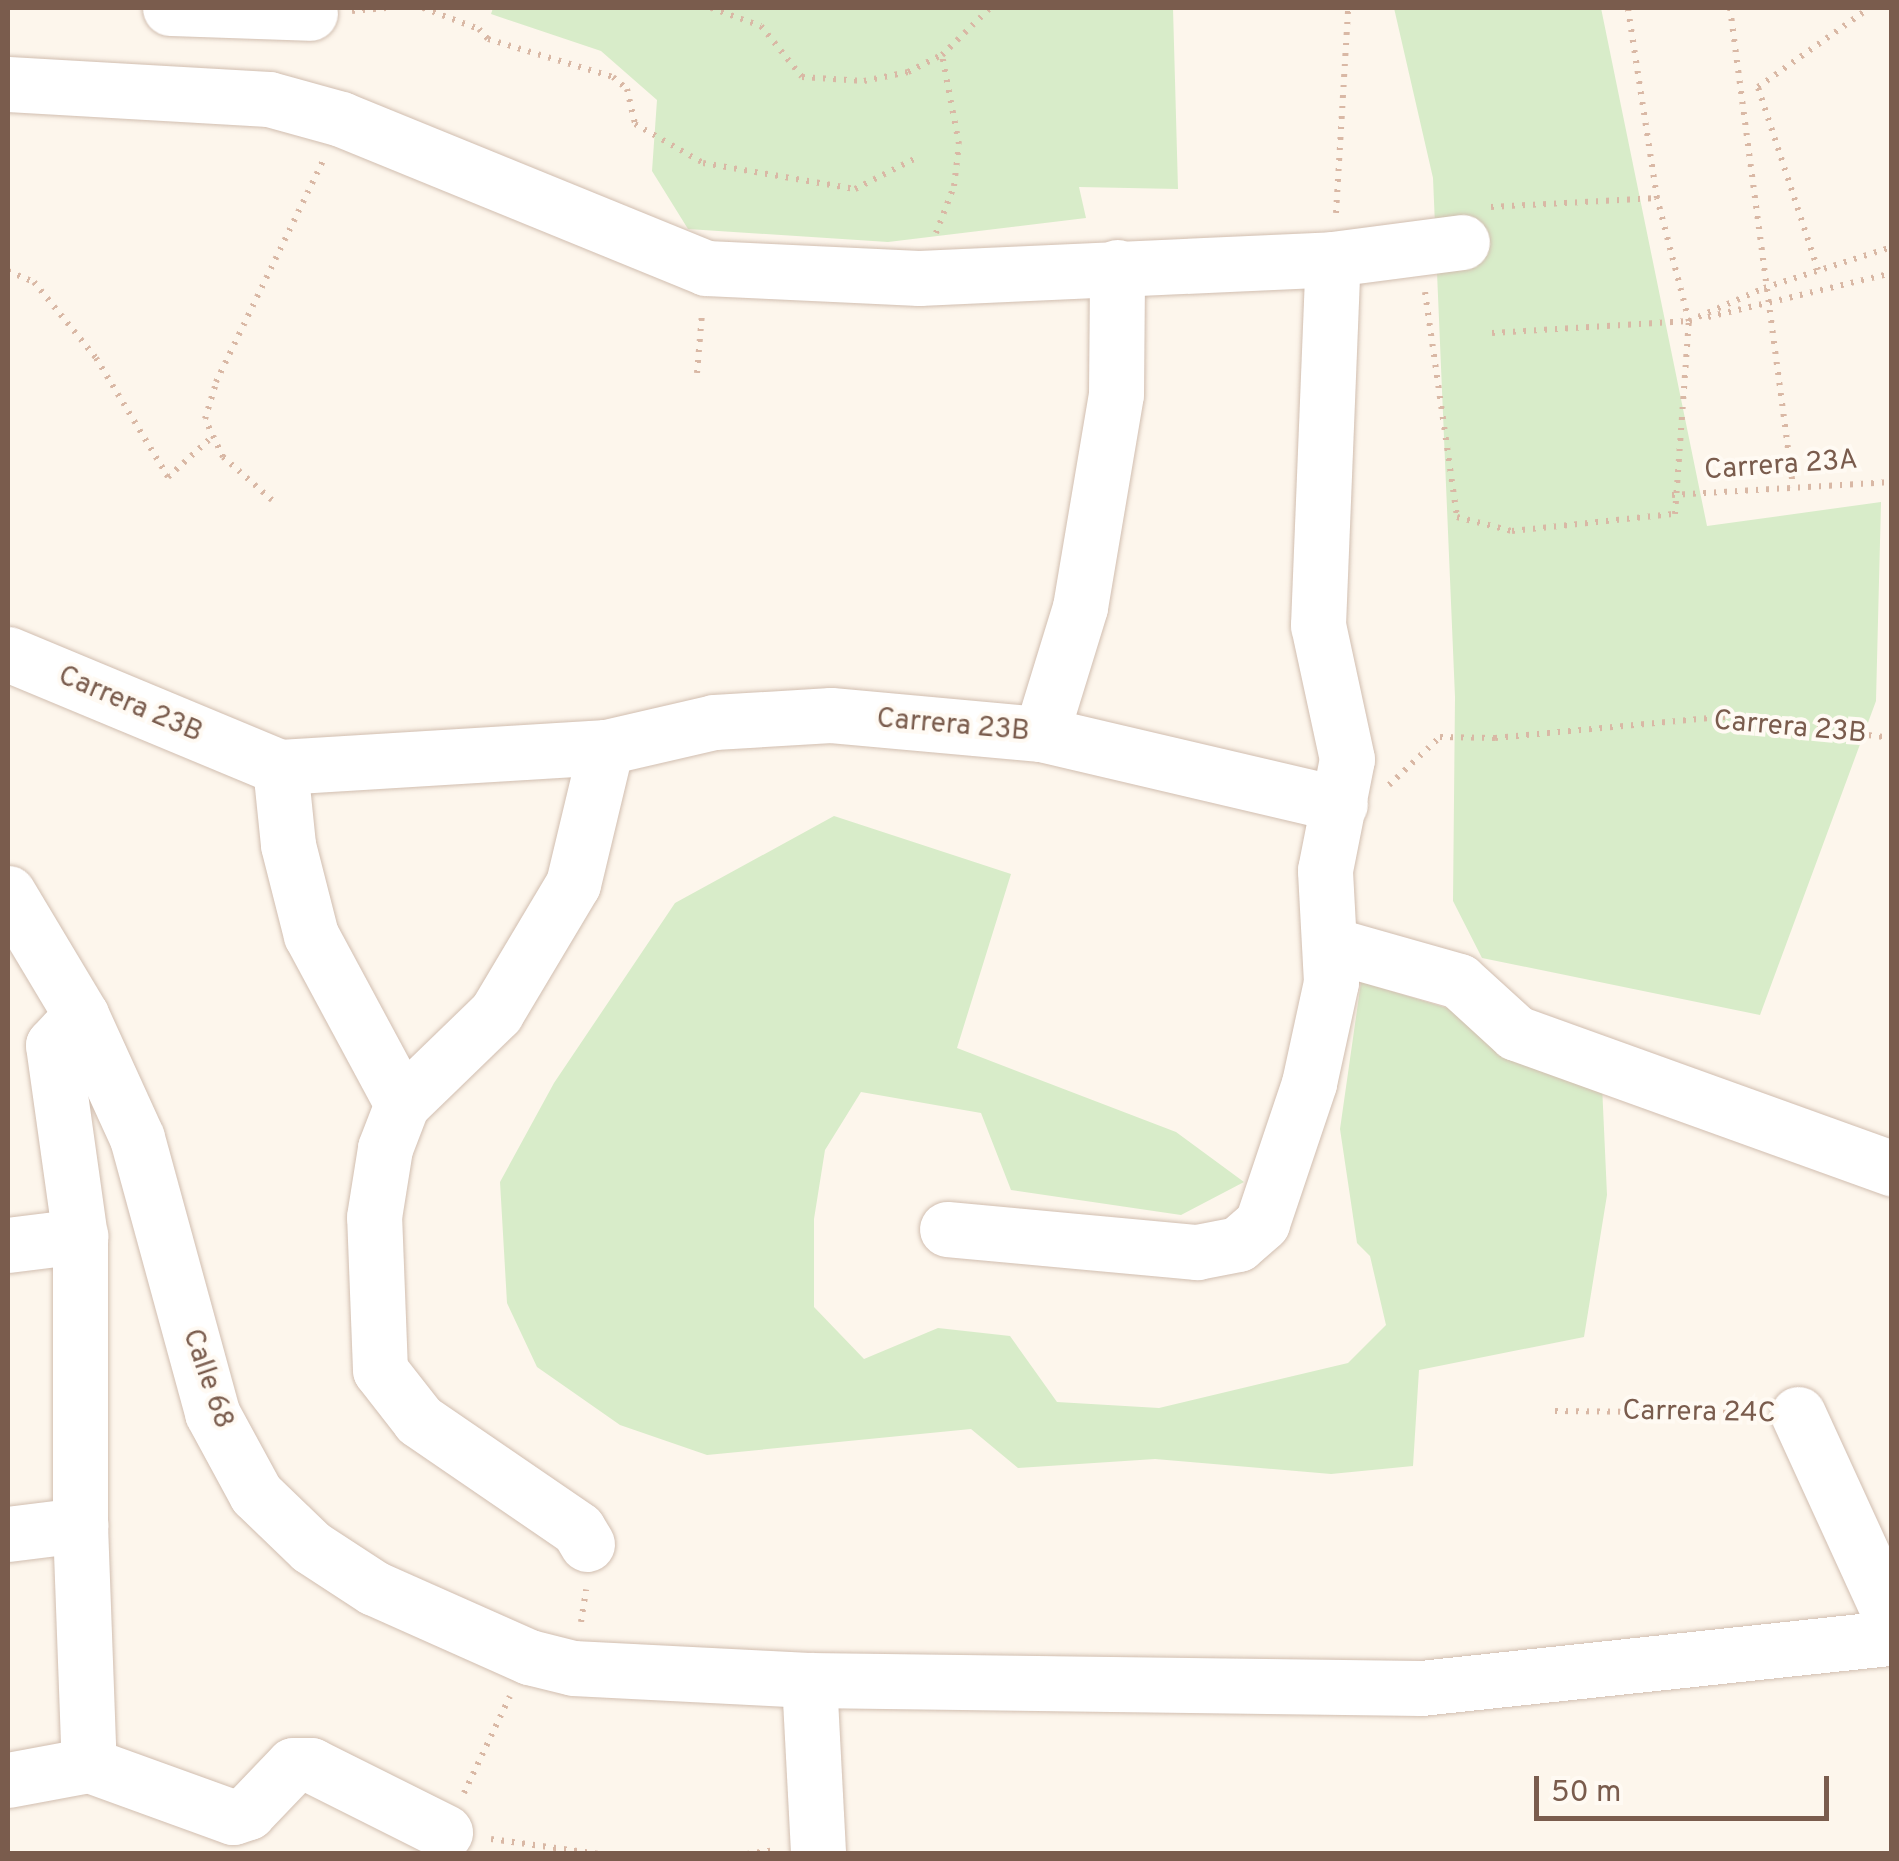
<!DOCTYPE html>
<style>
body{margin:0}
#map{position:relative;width:1899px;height:1861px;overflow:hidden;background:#fdf6ec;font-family:Overpass,sans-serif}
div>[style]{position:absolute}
.green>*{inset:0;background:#d8ecc9}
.path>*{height:6px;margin-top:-3px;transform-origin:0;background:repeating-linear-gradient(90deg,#d9b8a5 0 2.5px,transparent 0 10.5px)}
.roads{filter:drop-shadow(0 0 2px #d1beb0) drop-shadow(0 0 2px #d1beb0)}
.minor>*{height:55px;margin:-27.5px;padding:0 27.5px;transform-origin:27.5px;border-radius:27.5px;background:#fff}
span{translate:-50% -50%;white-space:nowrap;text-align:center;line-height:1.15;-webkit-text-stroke:8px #fffaf3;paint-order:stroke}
.street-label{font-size:28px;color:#7a5c4d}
.frame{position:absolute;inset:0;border:10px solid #7a5c4d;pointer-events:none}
.scale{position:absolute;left:1534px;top:1776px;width:295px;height:45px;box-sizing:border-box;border:5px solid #7a5c4d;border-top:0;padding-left:12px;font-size:30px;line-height:35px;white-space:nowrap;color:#7a5c4d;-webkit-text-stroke:8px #fffaf3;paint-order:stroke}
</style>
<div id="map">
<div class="green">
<div style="clip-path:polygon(493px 8px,1173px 8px,1178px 189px,1079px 187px,1086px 218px,888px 242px,688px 229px,652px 171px,657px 100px,601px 51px,491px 14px)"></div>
<div style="clip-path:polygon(1394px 8px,1601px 8px,1707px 526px,1881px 502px,1876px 701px,1760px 1015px,1482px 958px,1453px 901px,1455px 697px,1433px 178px)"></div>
<div style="clip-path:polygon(834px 816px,1011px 874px,957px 1048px,1176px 1132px,1244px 1182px,1181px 1215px,1011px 1190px,981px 1113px,861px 1092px,825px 1150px,814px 1219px,814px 1307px,864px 1359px,938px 1328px,1010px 1336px,1057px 1402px,1159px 1408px,1348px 1363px,1386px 1325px,1370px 1256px,1357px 1243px,1340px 1129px,1361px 982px,1457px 1011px,1602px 1085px,1607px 1195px,1584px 1337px,1419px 1370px,1413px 1466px,1331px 1474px,1155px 1459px,1018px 1468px,971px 1429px,707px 1455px,620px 1425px,537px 1367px,507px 1303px,500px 1182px,554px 1083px,675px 903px)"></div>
</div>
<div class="path">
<div style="left:423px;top:8px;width:60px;rotate:20.6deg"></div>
<div style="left:479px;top:29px;width:13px;rotate:48deg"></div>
<div style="left:488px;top:39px;width:131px;rotate:16.9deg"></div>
<div style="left:613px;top:77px;width:18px;rotate:41deg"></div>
<div style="left:627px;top:89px;width:36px;rotate:77deg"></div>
<div style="left:635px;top:124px;width:78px;rotate:29.8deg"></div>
<div style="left:703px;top:163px;width:154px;rotate:9.7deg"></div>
<div style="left:855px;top:189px;width:71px;rotate:-26.9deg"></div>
<div style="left:711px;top:8px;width:53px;rotate:19.8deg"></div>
<div style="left:761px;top:26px;width:65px;rotate:51.2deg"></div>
<div style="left:802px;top:77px;width:62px;rotate:3.7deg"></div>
<div style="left:864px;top:81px;width:45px;rotate:-11.6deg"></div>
<div style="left:908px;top:72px;width:38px;rotate:-27deg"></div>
<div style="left:942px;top:55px;width:67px;rotate:-44.4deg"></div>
<div style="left:1730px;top:8px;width:483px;rotate:82.5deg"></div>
<div style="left:352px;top:11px;width:34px;rotate:-5deg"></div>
<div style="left:1491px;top:207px;width:166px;rotate:-3.1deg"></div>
<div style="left:1657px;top:198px;width:192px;rotate:-98.7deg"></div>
<div style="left:1336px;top:213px;width:205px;rotate:-86.6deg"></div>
<div style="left:936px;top:233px;width:50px;rotate:-69deg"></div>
<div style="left:954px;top:186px;width:42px;rotate:-83.2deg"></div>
<div style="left:959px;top:144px;width:91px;rotate:-100.8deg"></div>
<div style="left:1818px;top:270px;width:193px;rotate:-108.2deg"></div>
<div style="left:1758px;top:87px;width:136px;rotate:-35.4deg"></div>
<div style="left:8px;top:271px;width:28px;rotate:23deg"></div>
<div style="left:34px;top:282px;width:98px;rotate:50.8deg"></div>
<div style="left:96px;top:358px;width:139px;rotate:58.8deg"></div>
<div style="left:168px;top:477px;width:59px;rotate:-42.3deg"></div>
<div style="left:1425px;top:292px;width:227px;rotate:81.9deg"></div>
<div style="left:1457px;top:517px;width:57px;rotate:14.3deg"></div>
<div style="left:1512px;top:531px;width:164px;rotate:-6deg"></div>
<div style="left:1675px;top:514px;width:194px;rotate:-85.9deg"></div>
<div style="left:1689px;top:321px;width:127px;rotate:-104.6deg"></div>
<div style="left:1708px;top:317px;width:189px;rotate:-13.4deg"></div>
<div style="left:1492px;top:333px;width:197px;rotate:-3.5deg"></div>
<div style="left:1689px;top:321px;width:82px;rotate:-23.7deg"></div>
<div style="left:1764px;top:288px;width:134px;rotate:-17.8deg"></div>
<div style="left:697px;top:373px;width:59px;rotate:-85.2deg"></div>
<div style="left:1672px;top:495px;width:220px;rotate:-3.4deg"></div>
<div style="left:272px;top:500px;width:65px;rotate:-138.7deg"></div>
<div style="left:223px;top:457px;width:42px;rotate:-115.3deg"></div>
<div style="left:205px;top:419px;width:39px;rotate:-73deg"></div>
<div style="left:216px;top:382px;width:248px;rotate:-64.2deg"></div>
<div style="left:1389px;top:785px;width:70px;rotate:-43.3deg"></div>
<div style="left:1440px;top:737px;width:55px;rotate:1deg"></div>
<div style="left:1495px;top:738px;width:229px;rotate:-5.3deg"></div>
<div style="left:1723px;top:717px;width:170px;rotate:7.1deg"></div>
<div style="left:1555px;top:1411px;width:197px;rotate:0.6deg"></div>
<div style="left:581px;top:1622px;width:33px;rotate:-81deg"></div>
<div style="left:464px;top:1793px;width:107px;rotate:-64.6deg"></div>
<div style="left:491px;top:1839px;width:109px;rotate:7.9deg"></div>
<div style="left:747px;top:1854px;width:28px;rotate:-8deg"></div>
</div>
<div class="roads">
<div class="minor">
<div style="left:170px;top:8px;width:140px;rotate:2deg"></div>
<div style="left:8px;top:84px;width:261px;rotate:3.3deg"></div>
<div style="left:269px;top:99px;width:75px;rotate:15.5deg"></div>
<div style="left:341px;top:119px;width:394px;rotate:22.2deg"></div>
<div style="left:706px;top:268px;width:213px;rotate:2.7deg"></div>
<div style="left:919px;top:278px;width:414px;rotate:-2.6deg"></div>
<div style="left:1333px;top:259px;width:130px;rotate:-7.5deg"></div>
<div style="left:8px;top:654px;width:295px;rotate:22.6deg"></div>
<div style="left:280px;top:767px;width:327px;rotate:-3.5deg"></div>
<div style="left:606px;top:747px;width:111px;rotate:-13deg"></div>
<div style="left:714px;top:722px;width:117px;rotate:-3.4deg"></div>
<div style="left:831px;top:715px;width:211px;rotate:5.2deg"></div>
<div style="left:1041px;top:734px;width:307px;rotate:13.2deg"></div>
<div style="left:1041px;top:734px;width:133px;rotate:-72.9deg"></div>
<div style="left:1080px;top:607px;width:216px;rotate:-80.4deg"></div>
<div style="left:1116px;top:394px;width:127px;rotate:-89.5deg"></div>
<div style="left:280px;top:767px;width:78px;rotate:84.1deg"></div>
<div style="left:288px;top:845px;width:93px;rotate:75.7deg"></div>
<div style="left:311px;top:935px;width:192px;rotate:61.7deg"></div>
<div style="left:8px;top:893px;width:142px;rotate:59.1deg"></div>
<div style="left:81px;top:1015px;width:135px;rotate:65.5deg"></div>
<div style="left:137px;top:1138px;width:285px;rotate:74.7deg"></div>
<div style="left:212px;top:1413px;width:92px;rotate:61.5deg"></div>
<div style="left:256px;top:1494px;width:76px;rotate:43.9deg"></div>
<div style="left:311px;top:1547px;width:75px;rotate:33.1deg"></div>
<div style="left:374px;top:1588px;width:170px;rotate:24deg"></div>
<div style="left:529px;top:1657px;width:45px;rotate:14deg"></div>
<div style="left:573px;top:1668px;width:236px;rotate:2.9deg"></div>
<div style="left:809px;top:1680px;width:612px;rotate:0.75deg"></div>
<div style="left:1421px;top:1688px;width:474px;rotate:-6.1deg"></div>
<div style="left:1332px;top:945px;width:132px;rotate:15.8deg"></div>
<div style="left:1459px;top:981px;width:77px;rotate:42.4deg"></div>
<div style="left:1516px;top:1033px;width:400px;rotate:19.8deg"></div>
<div style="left:81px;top:1015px;width:41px;rotate:133deg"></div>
<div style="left:53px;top:1045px;width:193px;rotate:82deg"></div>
<div style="left:80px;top:1236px;width:289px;rotate:90deg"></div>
<div style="left:80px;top:1525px;width:240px;rotate:87.9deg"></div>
<div style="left:947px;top:1229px;width:251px;rotate:5.3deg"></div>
<div style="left:1197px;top:1252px;width:42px;rotate:-11deg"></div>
<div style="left:1238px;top:1244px;width:32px;rotate:-41deg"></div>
<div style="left:1262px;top:1223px;width:148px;rotate:-71.4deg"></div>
<div style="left:1309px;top:1083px;width:103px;rotate:-77.7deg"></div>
<div style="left:1331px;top:982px;width:112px;rotate:-93.1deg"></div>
<div style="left:1325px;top:870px;width:113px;rotate:-78.8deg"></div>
<div style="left:1347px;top:759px;width:137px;rotate:-102.2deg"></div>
<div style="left:1318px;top:625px;width:366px;rotate:-87.7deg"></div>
<div style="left:8px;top:1245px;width:73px;rotate:-7.1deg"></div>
<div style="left:1798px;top:1414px;width:226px;rotate:65.4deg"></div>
<div style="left:8px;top:1534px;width:73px;rotate:-7.1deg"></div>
<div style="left:587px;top:1544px;width:17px;rotate:-121deg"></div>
<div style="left:578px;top:1529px;width:193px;rotate:-145.6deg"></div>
<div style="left:419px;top:1420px;width:63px;rotate:-128deg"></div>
<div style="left:380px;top:1370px;width:153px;rotate:-92.2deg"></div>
<div style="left:374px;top:1217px;width:70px;rotate:-80.9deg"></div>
<div style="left:385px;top:1148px;width:47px;rotate:-68.9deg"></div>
<div style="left:402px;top:1104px;width:131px;rotate:-44.1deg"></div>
<div style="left:496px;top:1013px;width:150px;rotate:-59.2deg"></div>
<div style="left:573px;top:884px;width:141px;rotate:-76.5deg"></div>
<div style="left:809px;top:1680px;width:174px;rotate:87deg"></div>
<div style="left:8px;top:1780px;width:82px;rotate:-10.5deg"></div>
<div style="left:89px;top:1765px;width:153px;rotate:19.9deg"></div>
<div style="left:233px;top:1817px;width:16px;rotate:-18deg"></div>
<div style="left:248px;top:1812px;width:65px;rotate:-46.2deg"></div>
<div style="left:293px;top:1765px;width:18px"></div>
<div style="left:311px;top:1765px;width:150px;rotate:26.6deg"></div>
</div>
</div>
<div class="street-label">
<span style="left:1781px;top:466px;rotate:-4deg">Carrera 23A</span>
<span style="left:130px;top:705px;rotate:23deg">Carrera 23B</span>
<span style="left:953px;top:726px;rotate:5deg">Carrera 23B</span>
<span style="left:1790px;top:728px;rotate:5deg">Carrera 23B</span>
<span style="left:207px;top:1379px;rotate:71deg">Calle 68</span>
<span style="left:1699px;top:1413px;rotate:1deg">Carrera 24C</span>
</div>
<div class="frame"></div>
<div class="scale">50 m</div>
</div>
